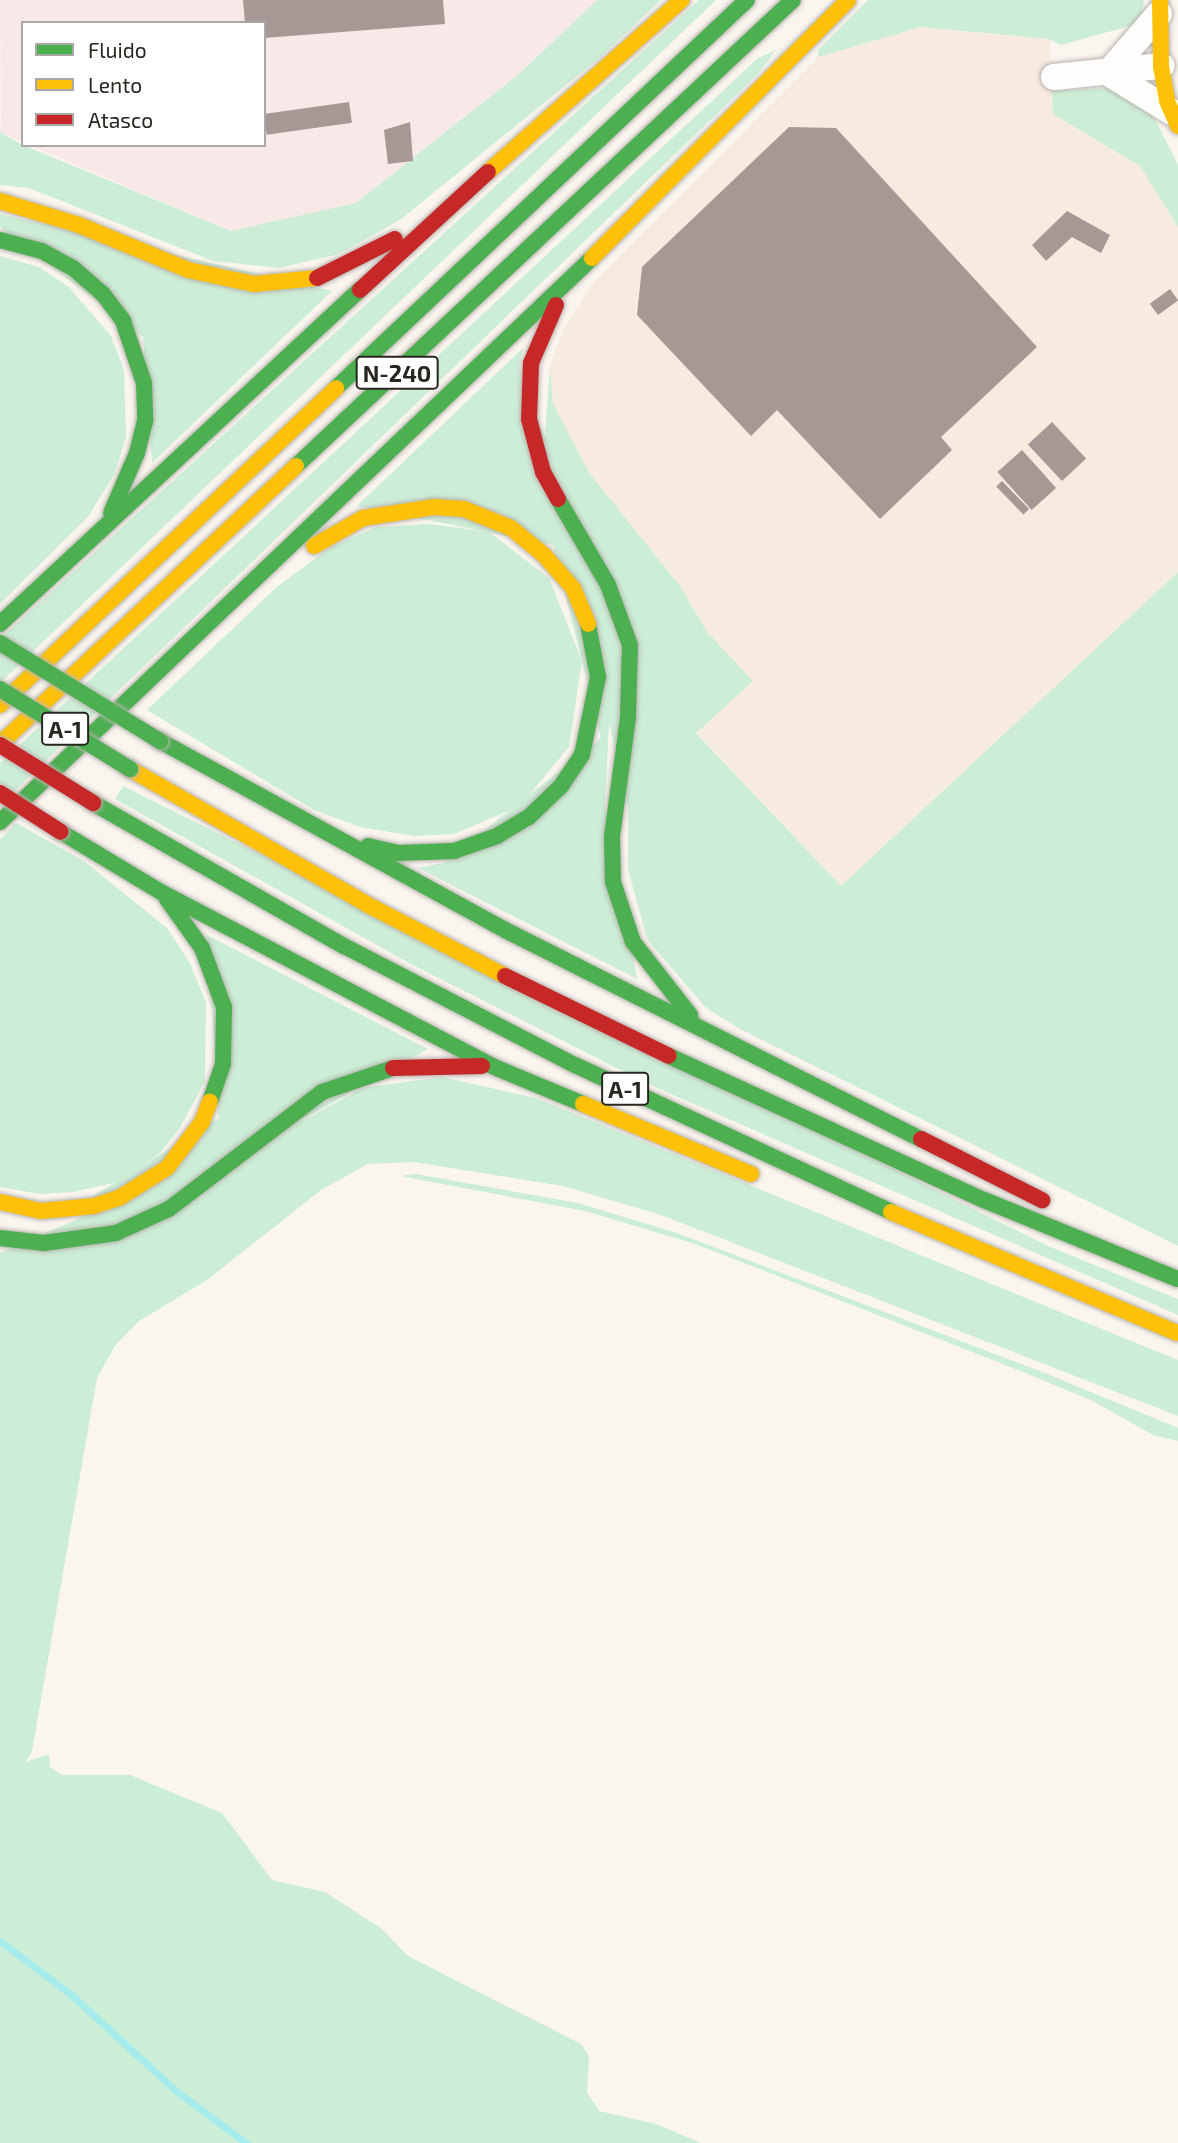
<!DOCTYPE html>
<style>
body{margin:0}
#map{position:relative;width:1178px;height:2143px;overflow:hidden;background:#fbf5f0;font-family:"Exo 2",sans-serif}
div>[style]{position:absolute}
.commercial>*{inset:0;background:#f7ebdf}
.industrial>*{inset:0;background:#f8e9e8}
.green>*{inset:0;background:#ccedd6}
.stream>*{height:7px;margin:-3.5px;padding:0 3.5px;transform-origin:3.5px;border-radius:3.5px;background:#a6ecec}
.building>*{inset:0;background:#a79795;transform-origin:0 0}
.roads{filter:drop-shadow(0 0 2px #b7b3af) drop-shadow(0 0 2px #b7b3af)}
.street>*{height:26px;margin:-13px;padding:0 13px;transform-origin:13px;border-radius:13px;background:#fefefd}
.fast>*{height:16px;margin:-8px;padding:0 8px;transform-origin:8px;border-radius:8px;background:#4caf50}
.slow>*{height:16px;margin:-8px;padding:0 8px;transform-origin:8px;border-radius:8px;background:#ffc107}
.jam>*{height:16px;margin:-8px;padding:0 8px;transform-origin:8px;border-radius:8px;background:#c62828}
.bridges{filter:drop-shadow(0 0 2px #b7b3af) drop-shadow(0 0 2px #b7b3af)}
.fast-bridge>*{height:16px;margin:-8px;padding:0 8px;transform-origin:8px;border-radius:8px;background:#4caf50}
.jam-bridge>*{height:16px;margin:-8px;padding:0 8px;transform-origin:8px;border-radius:8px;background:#c62828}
span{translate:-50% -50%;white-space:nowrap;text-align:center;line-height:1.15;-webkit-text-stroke:7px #fff;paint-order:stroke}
.shield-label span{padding:2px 5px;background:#fff;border:2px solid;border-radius:5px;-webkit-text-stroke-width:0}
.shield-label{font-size:23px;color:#292521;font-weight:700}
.legend{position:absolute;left:21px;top:21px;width:245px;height:126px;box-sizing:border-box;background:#fff;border:2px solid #a9a8a6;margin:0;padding:9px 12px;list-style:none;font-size:21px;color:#292521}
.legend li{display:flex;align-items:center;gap:14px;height:35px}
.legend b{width:35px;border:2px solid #a9a8a6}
</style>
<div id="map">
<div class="commercial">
<div style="clip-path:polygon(921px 27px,1050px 39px,1053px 114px,1140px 166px,1178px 227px,1178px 572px,841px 886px,696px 732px,752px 681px,707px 632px,680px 586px,590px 474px,553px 404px,550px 365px,563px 330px,592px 284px,818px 57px)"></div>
</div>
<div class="industrial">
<div style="clip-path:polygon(0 0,597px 0,520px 73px,356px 203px,231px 231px,29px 145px,264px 145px,264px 23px,23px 23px,23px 142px,1px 133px)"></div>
</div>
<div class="green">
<div style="clip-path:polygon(597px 0,661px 0,603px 55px,400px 220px,339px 254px,279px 268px,213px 261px,29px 188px,0 185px,0 126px,1px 133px,23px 145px,231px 231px,356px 203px,520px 73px)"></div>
<div style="clip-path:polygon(699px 0,716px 0,0 683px,0 639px)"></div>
<div style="clip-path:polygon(868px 0,1144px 0,1140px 23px,1061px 45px,1049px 39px,921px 27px,818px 57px,818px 50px)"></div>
<div style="clip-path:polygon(776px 50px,757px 75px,0 805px,0 763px,758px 58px)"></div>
<div style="clip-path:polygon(1106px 88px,1132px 99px,1155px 119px,1178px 165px,1178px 227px,1140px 166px,1053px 114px,1052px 91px)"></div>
<div style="clip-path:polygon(0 214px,332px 291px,152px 463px,143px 337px,0 227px)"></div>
<div style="clip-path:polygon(0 256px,39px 267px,69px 287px,111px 336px,124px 370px,126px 437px,115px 473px,88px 517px,0 604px)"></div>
<div style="clip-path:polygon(523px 348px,519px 368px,614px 619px,605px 807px,637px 979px,418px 868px,443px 863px,601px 738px,553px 545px,357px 506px)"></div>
<div style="clip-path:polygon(550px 365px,553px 404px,590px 474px,680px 586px,707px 632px,753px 681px,696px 733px,841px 886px,1178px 572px,1178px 1246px,740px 1029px,706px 1008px,647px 939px,628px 869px,628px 808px,545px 437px)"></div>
<div style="clip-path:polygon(430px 524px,489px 532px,549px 578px,582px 661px,569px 747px,520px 806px,454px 834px,414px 836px,360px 827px,314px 810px,147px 710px,278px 586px,331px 547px,376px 527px)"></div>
<div style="clip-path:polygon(123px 786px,1048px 1246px,1178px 1299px,1178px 1315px,648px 1084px,409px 963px,115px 799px)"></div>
<div style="clip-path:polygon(16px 823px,84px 861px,167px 928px,190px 963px,206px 1003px,205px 1081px,180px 1128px,159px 1154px,118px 1182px,73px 1192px,40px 1194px,0 1187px,0 840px)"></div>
<div style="clip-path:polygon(207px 935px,428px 1049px,174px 1192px,56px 1219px,219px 1118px)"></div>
<div style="clip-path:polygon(442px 1077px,536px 1098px,1178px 1360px,1178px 1416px,661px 1215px,563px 1186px,414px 1162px,368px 1164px,321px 1190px,207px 1280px,139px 1321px,115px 1346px,97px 1378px,32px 1751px,26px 1762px,49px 1754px,50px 1767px,62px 1775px,130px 1775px,222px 1813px,272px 1880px,325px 1892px,382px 1929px,408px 1956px,581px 2044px,589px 2056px,587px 2092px,599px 2111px,656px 2124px,701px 2143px,0 2143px,0 1253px,308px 1118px,362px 1088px)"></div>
<div style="clip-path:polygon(416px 1174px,578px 1203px,677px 1233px,1045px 1373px,1178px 1428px,1178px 1441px,1153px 1435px,1091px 1400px,998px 1362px,695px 1244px,585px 1211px,400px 1176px)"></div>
</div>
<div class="stream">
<div style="left:0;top:1941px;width:94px;rotate:37.2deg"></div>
<div style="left:75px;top:1998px;width:136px;rotate:42.6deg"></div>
<div style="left:175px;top:2090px;width:89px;rotate:36.7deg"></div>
</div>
<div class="building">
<div style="clip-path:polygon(243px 0,443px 0,445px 24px,264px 38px,264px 23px,245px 23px)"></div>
<div style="left:349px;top:102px;width:21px;height:86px;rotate:82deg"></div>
<div style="clip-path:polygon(410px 122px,413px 161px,388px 164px,384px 130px)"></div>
<div style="clip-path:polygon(789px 127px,836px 128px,1037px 347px,941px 437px,952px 450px,880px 519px,777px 410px,751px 436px,637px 315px,642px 267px)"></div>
<div style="clip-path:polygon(1067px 211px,1110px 235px,1101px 253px,1072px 237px,1046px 261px,1032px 245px)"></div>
<div style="left:1170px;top:289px;width:14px;height:25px;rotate:54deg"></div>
<div style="left:1052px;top:422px;width:50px;height:33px;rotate:47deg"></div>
<div style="left:1022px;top:450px;width:51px;height:33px;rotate:48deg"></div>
<div style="left:1002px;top:481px;width:39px;height:8px;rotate:46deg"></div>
</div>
<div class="roads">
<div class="street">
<div style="left:1159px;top:14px;width:78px;rotate:130.8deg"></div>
<div style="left:1108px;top:73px;width:75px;rotate:31.4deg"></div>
<div style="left:1054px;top:77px;width:108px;rotate:-5.9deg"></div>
</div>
<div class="fast">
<div style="left:0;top:240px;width:43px;rotate:14.7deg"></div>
<div style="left:42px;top:251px;width:35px;rotate:29deg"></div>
<div style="left:73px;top:268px;width:40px;rotate:41deg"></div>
<div style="left:103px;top:294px;width:34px;rotate:53deg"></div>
<div style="left:123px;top:321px;width:65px;rotate:71.3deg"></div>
<div style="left:144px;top:383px;width:38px;rotate:88deg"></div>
<div style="left:145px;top:421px;width:33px;rotate:104deg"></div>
<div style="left:137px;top:453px;width:65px;rotate:113.4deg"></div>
<div style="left:336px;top:388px;width:565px;rotate:-43.35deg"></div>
<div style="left:296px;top:466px;width:681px;rotate:-43.16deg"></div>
<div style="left:558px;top:499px;width:99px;rotate:59.8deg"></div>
<div style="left:608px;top:585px;width:64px;rotate:69.9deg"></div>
<div style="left:630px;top:645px;width:73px;rotate:91.6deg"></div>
<div style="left:628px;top:718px;width:119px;rotate:97.7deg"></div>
<div style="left:612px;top:836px;width:46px;rotate:88.8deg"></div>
<div style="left:613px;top:882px;width:63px;rotate:71.6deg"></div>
<div style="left:633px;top:942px;width:93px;rotate:52deg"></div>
<div style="left:0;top:624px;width:491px;rotate:-42.9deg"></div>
<div style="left:160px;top:741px;width:393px;rotate:28.7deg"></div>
<div style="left:505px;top:930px;width:466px;rotate:26.7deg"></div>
<div style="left:93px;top:803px;width:289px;rotate:29.7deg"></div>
<div style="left:344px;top:946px;width:260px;rotate:27.3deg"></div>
<div style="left:575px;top:1065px;width:349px;rotate:24.9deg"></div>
<div style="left:0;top:822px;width:818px;rotate:-43.61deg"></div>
<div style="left:61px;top:832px;width:117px;rotate:31deg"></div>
<div style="left:161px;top:892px;width:376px;rotate:27.7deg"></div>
<div style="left:494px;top:1067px;width:96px;rotate:22.6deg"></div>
<div style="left:368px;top:846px;width:31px;rotate:13deg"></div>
<div style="left:398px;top:853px;width:56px;rotate:-2deg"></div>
<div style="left:454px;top:851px;width:46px;rotate:-19.2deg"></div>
<div style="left:497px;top:836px;width:37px;rotate:-31deg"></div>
<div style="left:529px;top:817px;width:45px;rotate:-44.1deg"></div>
<div style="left:561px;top:786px;width:37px;rotate:-56deg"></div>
<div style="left:582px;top:755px;width:80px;rotate:-78.4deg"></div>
<div style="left:598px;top:677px;width:54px;rotate:-100.7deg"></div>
<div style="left:167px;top:899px;width:60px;rotate:54.5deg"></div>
<div style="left:202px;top:948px;width:63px;rotate:69.6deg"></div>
<div style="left:224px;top:1007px;width:57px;rotate:91deg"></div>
<div style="left:223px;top:1064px;width:39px;rotate:109deg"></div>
<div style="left:669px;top:1056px;width:346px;rotate:24.6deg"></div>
<div style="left:984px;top:1200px;width:209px;rotate:22.2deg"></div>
<div style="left:0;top:1238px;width:44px;rotate:6.5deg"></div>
<div style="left:44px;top:1243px;width:73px;rotate:-7.9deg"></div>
<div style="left:116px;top:1233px;width:58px;rotate:-24.4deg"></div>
<div style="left:169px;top:1209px;width:193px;rotate:-37.4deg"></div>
<div style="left:322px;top:1092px;width:75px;rotate:-18.7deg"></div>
</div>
<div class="slow">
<div style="left:1160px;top:0;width:66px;rotate:89.1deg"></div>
<div style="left:1161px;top:66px;width:36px;rotate:80deg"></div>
<div style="left:1167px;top:101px;width:27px;rotate:66deg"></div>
<div style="left:488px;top:172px;width:259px;rotate:-41.6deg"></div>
<div style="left:0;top:201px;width:83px;rotate:16.9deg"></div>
<div style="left:79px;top:225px;width:118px;rotate:22.4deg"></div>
<div style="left:188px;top:270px;width:67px;rotate:12deg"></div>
<div style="left:254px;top:284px;width:63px;rotate:-5.4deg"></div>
<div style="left:592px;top:258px;width:363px;rotate:-45.2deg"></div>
<div style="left:314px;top:546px;width:56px;rotate:-29.7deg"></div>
<div style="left:363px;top:518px;width:72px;rotate:-8.8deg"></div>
<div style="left:434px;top:507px;width:30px;rotate:4deg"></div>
<div style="left:464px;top:509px;width:51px;rotate:22deg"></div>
<div style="left:511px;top:528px;width:43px;rotate:39.3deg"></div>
<div style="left:544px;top:555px;width:44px;rotate:48.7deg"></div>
<div style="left:573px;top:588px;width:39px;rotate:67deg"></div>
<div style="left:0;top:705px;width:462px;rotate:-43.3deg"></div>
<div style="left:0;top:744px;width:406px;rotate:-43.2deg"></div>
<div style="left:130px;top:769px;width:281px;rotate:29.7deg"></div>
<div style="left:374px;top:908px;width:148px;rotate:27.4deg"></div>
<div style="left:583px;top:1104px;width:182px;rotate:22.6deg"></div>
<div style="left:0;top:1202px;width:42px;rotate:12.4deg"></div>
<div style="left:41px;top:1211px;width:53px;rotate:-5.4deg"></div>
<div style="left:94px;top:1206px;width:26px;rotate:-18deg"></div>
<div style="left:119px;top:1198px;width:57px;rotate:-32deg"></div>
<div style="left:167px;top:1168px;width:58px;rotate:-52.7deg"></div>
<div style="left:202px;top:1122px;width:22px;rotate:-69deg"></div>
<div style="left:891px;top:1212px;width:311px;rotate:22.9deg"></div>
</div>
<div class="jam">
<div style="left:317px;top:278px;width:87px;rotate:-26.6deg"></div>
<div style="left:360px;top:290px;width:174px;rotate:-42.7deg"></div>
<div style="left:556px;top:305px;width:63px;rotate:113.3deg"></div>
<div style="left:531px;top:363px;width:56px;rotate:92deg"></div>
<div style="left:529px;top:419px;width:55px;rotate:75.2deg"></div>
<div style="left:543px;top:472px;width:31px;rotate:61deg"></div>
<div style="left:505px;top:976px;width:182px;rotate:26deg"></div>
<div style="left:393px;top:1068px;width:89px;rotate:-1.3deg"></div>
<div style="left:921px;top:1139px;width:136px;rotate:26.8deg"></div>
</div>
</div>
<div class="bridges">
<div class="fast-bridge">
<div style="left:0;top:643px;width:188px;rotate:31.5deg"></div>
<div style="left:0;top:689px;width:153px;rotate:31.6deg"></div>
</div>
<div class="jam-bridge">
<div style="left:0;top:745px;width:110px;rotate:31.9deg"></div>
<div style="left:0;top:793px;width:72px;rotate:32.6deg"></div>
</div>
</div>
<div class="shield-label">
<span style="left:397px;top:373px">N-240</span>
<span style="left:65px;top:729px">A-1</span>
<span style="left:625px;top:1089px">A-1</span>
</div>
<ul class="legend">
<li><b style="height:9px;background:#4caf50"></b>Fluido</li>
<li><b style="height:9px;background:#ffc107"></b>Lento</li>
<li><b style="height:9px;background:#c62828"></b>Atasco</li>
</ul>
</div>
